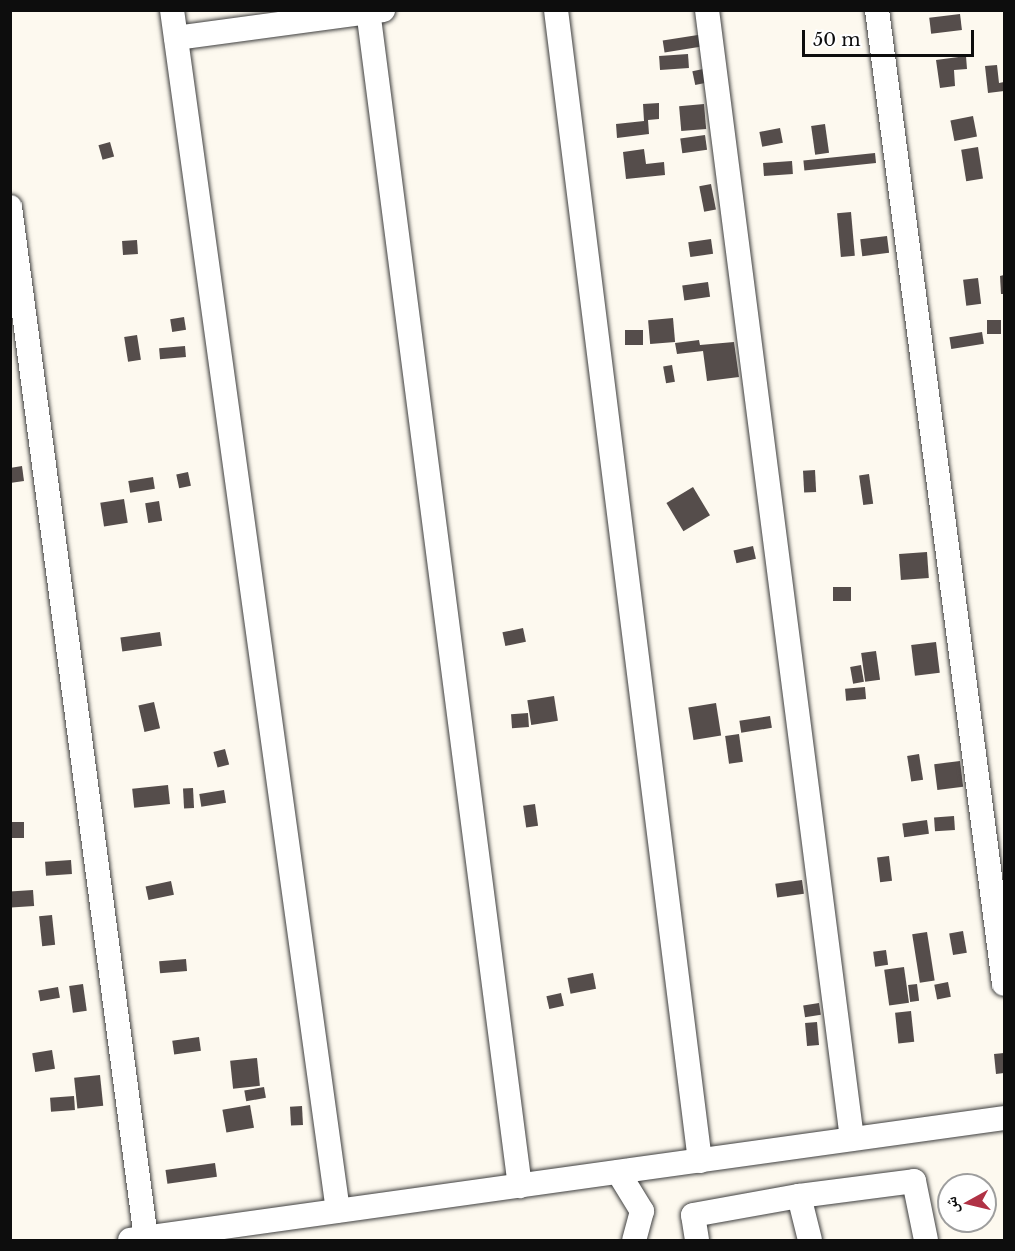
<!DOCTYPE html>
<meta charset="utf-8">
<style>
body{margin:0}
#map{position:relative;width:1015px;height:1251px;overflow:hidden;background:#fdf9ef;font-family:"Libre Baskerville","Noto Naskh Arabic",serif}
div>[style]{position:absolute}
.building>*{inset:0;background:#554d4b;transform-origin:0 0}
.roads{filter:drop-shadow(0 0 2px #404040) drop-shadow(0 0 2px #404040)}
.street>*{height:24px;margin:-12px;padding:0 12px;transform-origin:12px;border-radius:12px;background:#fff}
span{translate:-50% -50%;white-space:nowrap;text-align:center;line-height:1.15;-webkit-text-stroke:6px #fff;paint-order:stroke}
.frame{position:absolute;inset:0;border:12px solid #0d0d0d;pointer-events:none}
.north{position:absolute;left:937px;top:1173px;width:60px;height:60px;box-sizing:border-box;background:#fff;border:2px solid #9e9e9e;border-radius:50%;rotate:262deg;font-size:16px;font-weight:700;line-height:24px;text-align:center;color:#0d0d0d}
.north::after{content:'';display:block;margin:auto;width:21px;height:27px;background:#b03245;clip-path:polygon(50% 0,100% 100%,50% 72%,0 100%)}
.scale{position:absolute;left:802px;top:30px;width:172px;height:27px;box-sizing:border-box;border:3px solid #0d0d0d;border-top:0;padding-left:8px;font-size:18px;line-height:21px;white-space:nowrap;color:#0d0d0d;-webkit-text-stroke:4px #fff;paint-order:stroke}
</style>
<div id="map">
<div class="building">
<div style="left:960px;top:14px;width:16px;height:31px;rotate:83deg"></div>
<div style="left:717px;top:32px;width:12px;height:55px;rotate:81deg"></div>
<div style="left:688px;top:54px;width:14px;height:29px;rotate:86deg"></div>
<div style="clip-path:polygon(966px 56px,967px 69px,954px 70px,955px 86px,940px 88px,936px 60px)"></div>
<div style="clip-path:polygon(997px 65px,999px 83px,1004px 82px,1004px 91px,988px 93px,985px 66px)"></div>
<div style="left:708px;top:68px;width:14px;height:16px;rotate:78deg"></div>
<div style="clip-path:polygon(659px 103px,659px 119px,648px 120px,649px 134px,617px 138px,616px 124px,644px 121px,643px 104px)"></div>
<div style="left:704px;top:104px;width:25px;height:25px;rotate:85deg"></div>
<div style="left:973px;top:116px;width:21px;height:23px;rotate:79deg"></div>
<div style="left:825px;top:124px;width:29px;height:14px;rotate:82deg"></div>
<div style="left:780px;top:128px;width:15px;height:21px;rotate:79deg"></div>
<div style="left:705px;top:135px;width:15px;height:25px;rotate:82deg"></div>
<div style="left:110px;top:142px;width:15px;height:12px;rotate:74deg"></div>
<div style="left:978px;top:147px;width:32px;height:17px;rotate:81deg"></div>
<div style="clip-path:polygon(644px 149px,646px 164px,664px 162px,665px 175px,626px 179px,623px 152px)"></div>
<div style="left:875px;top:153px;width:10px;height:72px;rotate:84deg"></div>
<div style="left:792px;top:161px;width:13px;height:29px;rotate:86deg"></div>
<div style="left:711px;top:184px;width:26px;height:12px;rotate:79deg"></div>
<div style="left:851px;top:212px;width:44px;height:14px;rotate:85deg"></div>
<div style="left:887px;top:236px;width:17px;height:27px;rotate:83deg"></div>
<div style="left:711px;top:239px;width:15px;height:23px;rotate:82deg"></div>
<div style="left:137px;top:240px;width:14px;height:15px;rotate:86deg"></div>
<div style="clip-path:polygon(1004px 275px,1004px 294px,1001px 294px,1000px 276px)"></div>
<div style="left:978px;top:278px;width:26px;height:15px;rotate:83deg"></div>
<div style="left:708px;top:282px;width:15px;height:26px;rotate:82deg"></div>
<div style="left:184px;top:317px;width:13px;height:14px;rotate:81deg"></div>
<div style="left:673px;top:318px;width:24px;height:25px;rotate:85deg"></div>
<div style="left:1001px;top:320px;width:14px;height:14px;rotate:90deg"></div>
<div style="left:625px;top:330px;width:18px;height:15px"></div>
<div style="left:982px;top:332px;width:12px;height:33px;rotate:81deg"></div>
<div style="left:137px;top:335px;width:25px;height:13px;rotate:81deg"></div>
<div style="clip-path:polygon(699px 340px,700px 345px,734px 342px,739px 377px,707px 381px,703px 351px,677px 354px,675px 343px)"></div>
<div style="left:185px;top:346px;width:11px;height:26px;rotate:85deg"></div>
<div style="left:672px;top:365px;width:17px;height:9px;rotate:80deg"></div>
<div style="clip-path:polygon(22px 466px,24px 481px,10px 483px,10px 468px)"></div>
<div style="left:815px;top:470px;width:22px;height:12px;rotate:87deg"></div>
<div style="left:188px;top:472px;width:14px;height:12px;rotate:78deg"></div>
<div style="left:869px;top:474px;width:30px;height:10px;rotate:82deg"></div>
<div style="left:153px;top:477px;width:12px;height:25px;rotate:81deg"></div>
<div style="left:693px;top:487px;width:33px;height:31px;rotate:59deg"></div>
<div style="left:124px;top:499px;width:24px;height:24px;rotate:81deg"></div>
<div style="left:159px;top:501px;width:20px;height:14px;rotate:81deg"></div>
<div style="left:753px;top:546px;width:13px;height:20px;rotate:77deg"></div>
<div style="left:927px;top:552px;width:26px;height:28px;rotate:86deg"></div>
<div style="left:833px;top:587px;width:18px;height:14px"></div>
<div style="left:523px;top:628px;width:14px;height:21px;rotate:78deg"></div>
<div style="left:160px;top:632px;width:14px;height:40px;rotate:82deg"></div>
<div style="left:936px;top:642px;width:31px;height:25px;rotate:83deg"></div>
<div style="left:876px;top:651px;width:29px;height:15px;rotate:82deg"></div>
<div style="left:861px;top:665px;width:17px;height:11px;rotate:80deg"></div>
<div style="left:865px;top:687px;width:12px;height:20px;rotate:85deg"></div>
<div style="left:554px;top:696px;width:25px;height:27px;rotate:81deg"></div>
<div style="left:154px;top:702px;width:27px;height:16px;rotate:77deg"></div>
<div style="left:716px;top:703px;width:33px;height:28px;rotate:81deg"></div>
<div style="left:528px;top:713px;width:14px;height:17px;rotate:86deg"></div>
<div style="left:770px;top:716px;width:12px;height:31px;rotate:81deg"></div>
<div style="left:739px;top:734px;width:28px;height:14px;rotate:82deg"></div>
<div style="left:225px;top:749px;width:16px;height:12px;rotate:75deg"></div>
<div style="left:919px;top:754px;width:26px;height:12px;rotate:81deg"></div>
<div style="left:960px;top:761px;width:26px;height:26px;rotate:83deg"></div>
<div style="left:168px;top:785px;width:19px;height:36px;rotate:84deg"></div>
<div style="left:193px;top:788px;width:20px;height:10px;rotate:87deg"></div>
<div style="left:224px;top:790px;width:13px;height:25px;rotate:81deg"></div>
<div style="left:535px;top:804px;width:22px;height:12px;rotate:82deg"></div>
<div style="left:954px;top:816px;width:14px;height:20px;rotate:86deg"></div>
<div style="left:927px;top:820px;width:14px;height:25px;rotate:82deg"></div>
<div style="left:10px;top:822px;width:14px;height:16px"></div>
<div style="left:889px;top:856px;width:25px;height:12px;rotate:83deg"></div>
<div style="left:71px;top:860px;width:14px;height:26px;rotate:86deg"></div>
<div style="left:802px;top:880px;width:14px;height:27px;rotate:82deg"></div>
<div style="left:171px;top:881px;width:14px;height:26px;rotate:78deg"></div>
<div style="left:33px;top:890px;width:16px;height:23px;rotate:86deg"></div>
<div style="left:52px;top:915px;width:30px;height:13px;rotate:84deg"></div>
<div style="left:963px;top:931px;width:22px;height:14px;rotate:80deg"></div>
<div style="left:927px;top:932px;width:49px;height:15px;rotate:81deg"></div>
<div style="left:886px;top:950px;width:15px;height:13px;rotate:82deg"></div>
<div style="left:186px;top:959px;width:12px;height:27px;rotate:85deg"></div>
<div style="left:904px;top:967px;width:36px;height:20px;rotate:82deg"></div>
<div style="left:593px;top:973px;width:16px;height:26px;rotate:79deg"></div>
<div style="left:948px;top:982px;width:15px;height:14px;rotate:79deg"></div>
<div style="left:83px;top:984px;width:27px;height:14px;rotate:82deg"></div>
<div style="left:917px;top:984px;width:17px;height:9px;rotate:83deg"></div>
<div style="left:58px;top:987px;width:11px;height:20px;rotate:80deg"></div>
<div style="left:561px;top:993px;width:13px;height:15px;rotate:77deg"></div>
<div style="left:819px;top:1003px;width:12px;height:16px;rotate:81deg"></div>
<div style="left:911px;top:1011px;width:31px;height:16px;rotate:84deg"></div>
<div style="left:817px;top:1022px;width:23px;height:12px;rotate:85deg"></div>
<div style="left:199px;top:1037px;width:14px;height:27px;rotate:82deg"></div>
<div style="left:52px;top:1050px;width:19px;height:20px;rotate:81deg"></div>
<div style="clip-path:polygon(1004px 1053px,1004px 1073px,996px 1074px,994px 1054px)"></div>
<div style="left:257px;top:1058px;width:28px;height:27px;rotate:84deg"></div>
<div style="left:100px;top:1075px;width:31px;height:26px;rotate:84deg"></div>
<div style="left:264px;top:1087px;width:11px;height:20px;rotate:80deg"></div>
<div style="left:74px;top:1096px;width:14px;height:24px;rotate:86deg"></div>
<div style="left:250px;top:1105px;width:23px;height:28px;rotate:80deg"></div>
<div style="left:302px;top:1106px;width:19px;height:12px;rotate:87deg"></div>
<div style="left:215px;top:1163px;width:14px;height:50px;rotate:82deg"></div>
</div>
<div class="roads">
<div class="street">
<div style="left:172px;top:10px;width:1212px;rotate:82.13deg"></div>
<div style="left:368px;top:10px;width:1186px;rotate:82.64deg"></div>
<div style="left:556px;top:10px;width:1160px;rotate:82.87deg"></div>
<div style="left:707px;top:10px;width:1138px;rotate:82.68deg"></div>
<div style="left:877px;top:10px;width:982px;rotate:82.57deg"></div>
<div style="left:176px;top:38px;width:209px;rotate:-7.7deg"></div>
<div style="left:10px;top:207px;width:1040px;rotate:82.49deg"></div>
<div style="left:618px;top:1172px;width:46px;rotate:58.4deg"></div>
<div style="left:642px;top:1211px;width:30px;rotate:105deg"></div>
<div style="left:799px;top:1196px;width:45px;rotate:76deg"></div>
<div style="left:130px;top:1240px;width:882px;rotate:-7.95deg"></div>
<div style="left:697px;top:1240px;width:25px;rotate:-99deg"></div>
<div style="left:693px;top:1215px;width:108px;rotate:-10.2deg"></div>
<div style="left:799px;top:1196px;width:116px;rotate:-7.4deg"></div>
<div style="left:914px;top:1181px;width:60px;rotate:78.5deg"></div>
</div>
</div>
<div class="frame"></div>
<div class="north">ش</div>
<div class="scale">50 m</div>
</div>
